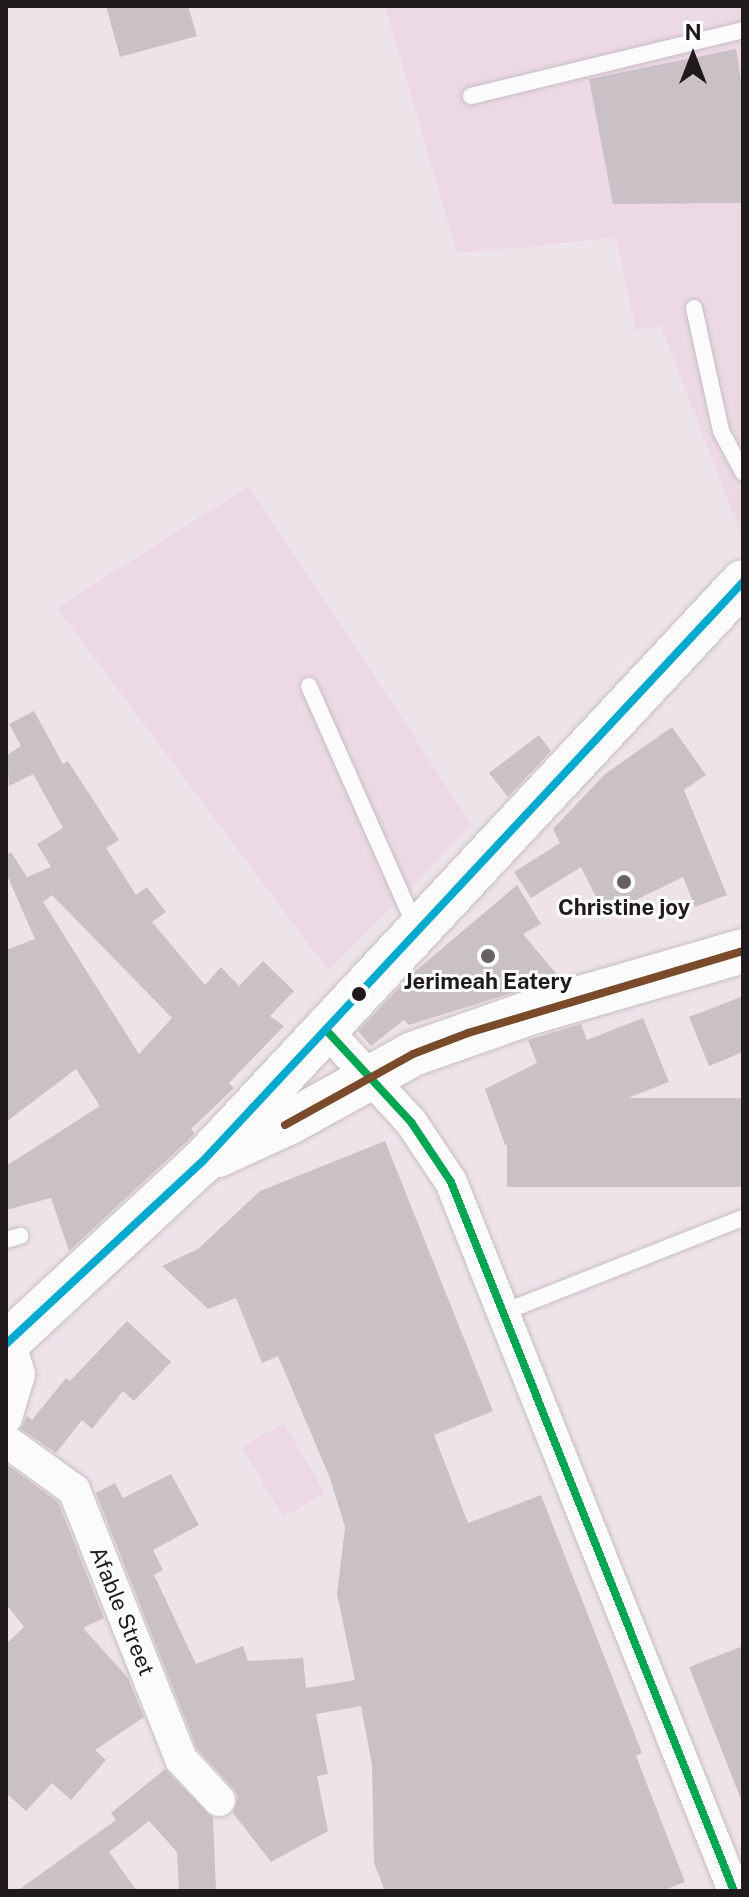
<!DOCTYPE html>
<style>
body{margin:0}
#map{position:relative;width:749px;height:1897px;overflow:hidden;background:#eee3e9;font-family:"Public Sans",sans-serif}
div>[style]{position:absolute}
.built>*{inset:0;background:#edd9e5;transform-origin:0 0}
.building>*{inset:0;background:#cac1c6;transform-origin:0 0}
.roads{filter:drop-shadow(0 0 2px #c6bec3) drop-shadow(0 0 2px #c6bec3)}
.lane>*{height:16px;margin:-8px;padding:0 8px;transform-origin:8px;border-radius:8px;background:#fcfbfc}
.street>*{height:32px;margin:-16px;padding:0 16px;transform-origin:16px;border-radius:16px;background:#fcfbfc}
.secondary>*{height:44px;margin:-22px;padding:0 22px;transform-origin:22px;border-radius:22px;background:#fcfbfc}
.bus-1>*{height:8px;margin:-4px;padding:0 4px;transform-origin:4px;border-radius:4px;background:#00a651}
.bus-2>*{height:8px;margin:-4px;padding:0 4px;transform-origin:4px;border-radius:4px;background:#7a4b2a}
.bus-3>*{height:8px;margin:-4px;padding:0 4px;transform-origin:4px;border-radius:4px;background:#00a9ce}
.dots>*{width:22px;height:22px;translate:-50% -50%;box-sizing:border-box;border:4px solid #fff;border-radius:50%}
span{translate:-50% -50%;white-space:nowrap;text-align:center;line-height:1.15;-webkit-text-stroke:6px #fff;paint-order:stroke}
.poi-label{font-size:22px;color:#20191d;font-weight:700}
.street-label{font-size:22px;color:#20191d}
.frame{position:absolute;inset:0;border:8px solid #20191d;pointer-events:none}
.north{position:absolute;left:653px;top:16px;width:80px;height:80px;-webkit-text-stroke:6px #fff;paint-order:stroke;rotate:0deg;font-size:22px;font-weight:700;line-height:32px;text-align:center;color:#20191d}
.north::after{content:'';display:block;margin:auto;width:28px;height:36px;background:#20191d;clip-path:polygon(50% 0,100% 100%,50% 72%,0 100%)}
</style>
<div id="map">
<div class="built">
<div style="clip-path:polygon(385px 6px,743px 6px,743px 540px,661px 326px,636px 330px,616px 238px,457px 253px)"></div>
<div style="clip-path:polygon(249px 486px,472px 825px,328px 970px,57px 608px)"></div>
<div style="left:284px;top:1423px;width:81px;height:48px;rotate:60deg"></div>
</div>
<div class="building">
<div style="clip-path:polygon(106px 6px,188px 6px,197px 36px,120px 57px)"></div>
<div style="clip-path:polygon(736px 49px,743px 93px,743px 203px,613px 204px,589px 79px)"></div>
<div style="clip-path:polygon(evenodd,34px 711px,63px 764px,68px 761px,119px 840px,106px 848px,136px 895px,147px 887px,166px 912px,152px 922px,205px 985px,221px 967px,239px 986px,263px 961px,294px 991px,270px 1016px,284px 1026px,229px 1083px,234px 1088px,191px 1129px,195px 1133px,184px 1144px,69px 1251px,51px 1198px,6px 1210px,6px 1166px,100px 1106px,76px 1069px,6px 1122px,6px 950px,35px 939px,6px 873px,6px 855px,11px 852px,27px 877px,51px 867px,37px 844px,63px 828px,33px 774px,9px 786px,7px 755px,21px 746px,9px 724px,34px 711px,52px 895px,172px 1018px,139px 1054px,43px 902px,52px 895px)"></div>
<div style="clip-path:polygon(672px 727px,706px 775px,684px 790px,727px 895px,695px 907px,683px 877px,605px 915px,581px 867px,531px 898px,514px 872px,560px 843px,553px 829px,605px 774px)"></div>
<div style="clip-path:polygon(539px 735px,551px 751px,508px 797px,489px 773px)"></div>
<div style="clip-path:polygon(517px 885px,541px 924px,523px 934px,560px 978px,409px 1025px,404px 1020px,371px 1046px,358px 1031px,412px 974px)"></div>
<div style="clip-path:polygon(743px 996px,743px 1052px,709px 1066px,689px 1017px)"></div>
<div style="clip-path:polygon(643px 1018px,669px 1082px,556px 1126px,558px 1131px,505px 1145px,485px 1089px,537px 1063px,528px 1040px,581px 1024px,587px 1040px)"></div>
<div style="left:743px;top:1098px;width:89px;height:236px;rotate:90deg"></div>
<div style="clip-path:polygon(385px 1141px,493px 1411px,434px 1435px,468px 1523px,541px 1495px,642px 1753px,636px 1756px,685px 1882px,662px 1891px,385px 1891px,374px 1863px,372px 1765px,361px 1706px,316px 1714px,328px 1774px,317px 1776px,328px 1831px,271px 1862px,233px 1813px,238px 1797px,233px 1788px,197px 1749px,96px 1493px,115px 1483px,123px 1498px,171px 1474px,199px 1525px,153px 1550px,163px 1570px,154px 1575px,196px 1664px,243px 1646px,248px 1661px,303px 1658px,306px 1688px,355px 1680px,337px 1594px,345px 1527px,330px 1478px,278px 1356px,262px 1363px,236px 1298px,208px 1309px,162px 1266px,198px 1249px,260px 1191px)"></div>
<div style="clip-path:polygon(127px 1321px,171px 1362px,134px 1401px,123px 1391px,92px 1429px,82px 1420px,56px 1453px,21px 1429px,27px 1416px,32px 1420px,66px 1378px,70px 1381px)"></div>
<div style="clip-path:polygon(6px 1464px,58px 1502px,104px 1618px,83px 1628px,128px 1678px,144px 1717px,95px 1750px,106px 1760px,71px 1800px,52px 1783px,26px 1811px,6px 1793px,6px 1644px,24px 1627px,6px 1604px)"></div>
<div style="clip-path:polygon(743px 1646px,743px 1801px,742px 1802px,689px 1667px)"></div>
<div style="clip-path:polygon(165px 1769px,213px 1818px,216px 1891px,179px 1891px,177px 1852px,149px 1821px,109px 1852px,137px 1891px,17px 1891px,116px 1820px,111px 1813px)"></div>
</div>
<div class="roads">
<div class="lane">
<div style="left:471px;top:96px;width:280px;rotate:-13.6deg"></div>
<div style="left:694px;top:308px;width:126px;rotate:77.6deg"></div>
<div style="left:721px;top:431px;width:47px;rotate:61.8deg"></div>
<div style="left:309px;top:686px;width:267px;rotate:66.1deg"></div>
<div style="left:6px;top:1240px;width:15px;rotate:-16deg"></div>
<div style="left:504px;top:1312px;width:257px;rotate:-21.5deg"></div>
</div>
<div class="street">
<div style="left:327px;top:1031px;width:124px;rotate:47.3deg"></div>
<div style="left:411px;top:1122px;width:72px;rotate:56.3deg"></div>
<div style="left:451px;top:1182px;width:763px;rotate:68.24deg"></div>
<div style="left:6px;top:1418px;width:46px;rotate:-73.5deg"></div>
<div style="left:19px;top:1374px;width:34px;rotate:-107deg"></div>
<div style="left:6px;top:1441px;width:84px;rotate:35.8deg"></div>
<div style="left:74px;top:1490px;width:289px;rotate:68.3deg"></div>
<div style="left:181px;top:1759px;width:56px;rotate:47.2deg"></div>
</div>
<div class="secondary">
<div style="left:218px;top:1155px;width:79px;rotate:-24.6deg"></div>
<div style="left:290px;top:1122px;width:141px;rotate:-28.9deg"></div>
<div style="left:413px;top:1054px;width:126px;rotate:-19.4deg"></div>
<div style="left:532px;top:1012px;width:220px;rotate:-16.1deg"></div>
<div style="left:6px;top:1344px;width:267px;rotate:-42.9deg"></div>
<div style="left:202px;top:1162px;width:793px;rotate:-46.99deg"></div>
</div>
</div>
<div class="bus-1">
<div style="left:327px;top:1031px;width:124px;rotate:47.3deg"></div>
<div style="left:411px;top:1122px;width:72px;rotate:56.3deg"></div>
<div style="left:451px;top:1182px;width:763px;rotate:68.24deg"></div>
</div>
<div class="bus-2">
<div style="left:285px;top:1125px;width:146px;rotate:-29deg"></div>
<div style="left:413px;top:1054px;width:59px;rotate:-20.9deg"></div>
<div style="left:468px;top:1033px;width:287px;rotate:-16.6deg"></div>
</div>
<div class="bus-3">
<div style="left:6px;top:1344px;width:267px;rotate:-42.9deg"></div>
<div style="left:202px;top:1162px;width:793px;rotate:-46.99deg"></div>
</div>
<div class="dots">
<div style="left:624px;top:882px;background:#686064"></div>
<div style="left:488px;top:956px;background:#686064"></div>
<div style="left:359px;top:994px;background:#20191d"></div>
</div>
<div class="poi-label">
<span style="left:624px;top:908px">Christine joy</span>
<span style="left:488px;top:982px">Jerimeah Eatery</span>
</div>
<div class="street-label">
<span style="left:122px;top:1611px;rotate:68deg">Afable Street</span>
</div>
<div class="frame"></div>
<div class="north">N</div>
</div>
